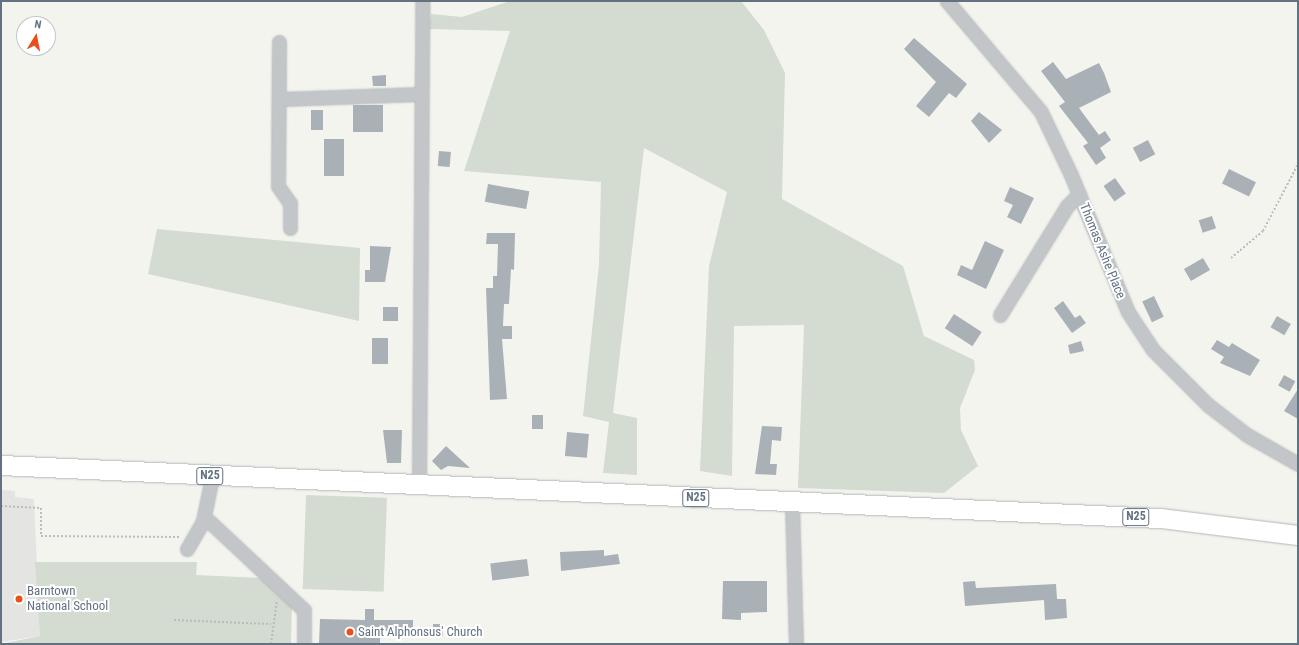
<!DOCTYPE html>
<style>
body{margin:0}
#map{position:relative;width:1299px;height:645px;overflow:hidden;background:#f4f4ef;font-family:"Roboto Condensed",sans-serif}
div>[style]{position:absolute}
.built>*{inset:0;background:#e4e5e3}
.green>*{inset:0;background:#d4dbd0;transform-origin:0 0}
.building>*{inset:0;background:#a9b0b6;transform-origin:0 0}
.path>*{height:2px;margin-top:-1px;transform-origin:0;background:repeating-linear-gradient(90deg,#babcbe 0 2px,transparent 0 4px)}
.roads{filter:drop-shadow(0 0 1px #b3b6b9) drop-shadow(0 0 1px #b3b6b9)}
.minor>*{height:13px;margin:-6.5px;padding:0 6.5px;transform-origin:6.5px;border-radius:6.5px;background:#c3c6c9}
.highway>*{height:19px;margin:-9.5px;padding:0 9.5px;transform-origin:9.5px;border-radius:9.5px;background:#fff}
.dots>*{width:11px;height:11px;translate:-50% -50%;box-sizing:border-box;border:2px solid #fff;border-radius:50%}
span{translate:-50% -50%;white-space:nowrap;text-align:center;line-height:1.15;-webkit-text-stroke:4px #fff;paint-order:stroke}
.shield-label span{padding:1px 3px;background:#fff;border:1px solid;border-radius:3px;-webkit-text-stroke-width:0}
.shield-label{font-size:12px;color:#627281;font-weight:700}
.street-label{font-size:13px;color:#627281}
.poi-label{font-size:13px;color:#627281}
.left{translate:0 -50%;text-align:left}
.frame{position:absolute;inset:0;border:2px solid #627281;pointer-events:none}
.north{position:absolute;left:16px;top:16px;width:40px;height:40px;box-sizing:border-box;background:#fff;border:1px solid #c0c7cd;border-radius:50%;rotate:10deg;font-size:11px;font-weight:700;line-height:16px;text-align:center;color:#627281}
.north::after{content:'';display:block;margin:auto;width:14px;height:18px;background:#e8511b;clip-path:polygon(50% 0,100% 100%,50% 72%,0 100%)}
</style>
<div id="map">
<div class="built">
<div style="clip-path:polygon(1px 490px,15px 491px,15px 497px,34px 499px,40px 636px,1px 642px)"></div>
</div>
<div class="green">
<div style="clip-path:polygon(510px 1px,741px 1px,764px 30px,785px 73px,782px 199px,903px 266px,924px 336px,974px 360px,975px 370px,960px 408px,961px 430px,978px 466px,944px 493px,798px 488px,804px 325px,734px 326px,732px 476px,700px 471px,709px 266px,727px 192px,644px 148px,613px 413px,637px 418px,637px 475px,603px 473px,609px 422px,583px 416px,599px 264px,601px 182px,464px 171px,510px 31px,429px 29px,431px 14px,462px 17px)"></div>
<div style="clip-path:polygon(157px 229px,360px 248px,359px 321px,148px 274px)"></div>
<div style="left:306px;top:495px;width:81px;height:94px;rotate:2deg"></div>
<div style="clip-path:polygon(35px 562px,197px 562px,196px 575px,259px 578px,292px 600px,291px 644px,1px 644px,40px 636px)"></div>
</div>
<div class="building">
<div style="clip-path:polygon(914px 38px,967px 84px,956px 98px,949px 93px,929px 117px,916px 106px,936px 82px,904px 49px)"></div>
<div style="clip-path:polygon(1053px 62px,1066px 79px,1099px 63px,1104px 73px,1111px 92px,1079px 108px,1099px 135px,1105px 131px,1111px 140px,1100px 148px,1106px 158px,1096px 165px,1083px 146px,1088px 143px,1059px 106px,1065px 102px,1041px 71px)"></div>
<div style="clip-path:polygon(386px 75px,386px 86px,373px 86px,372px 76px)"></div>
<div style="left:353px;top:105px;width:30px;height:27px"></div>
<div style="left:311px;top:110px;width:12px;height:20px"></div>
<div style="clip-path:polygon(979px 112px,1002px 130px,989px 143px,971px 121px)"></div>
<div style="left:324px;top:139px;width:20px;height:37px"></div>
<div style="left:1148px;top:140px;width:16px;height:17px;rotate:63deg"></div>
<div style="left:439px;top:151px;width:12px;height:15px;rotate:5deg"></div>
<div style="left:1229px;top:169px;width:30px;height:16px;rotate:26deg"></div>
<div style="left:1115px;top:178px;width:19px;height:14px;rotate:55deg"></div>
<div style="left:488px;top:184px;width:42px;height:18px;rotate:10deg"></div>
<div style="clip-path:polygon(1010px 187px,1034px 198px,1021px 224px,1007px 217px,1013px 205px,1004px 201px)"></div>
<div style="left:1212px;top:216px;width:13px;height:14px;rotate:72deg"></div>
<div style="clip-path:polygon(487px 233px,515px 233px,514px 270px,511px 269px,509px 304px,504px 304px,503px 326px,512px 326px,512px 339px,502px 339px,507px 399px,490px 400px,486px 288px,493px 288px,493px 276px,497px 276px,498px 244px,486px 244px)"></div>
<div style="clip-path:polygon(985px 241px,1004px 250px,986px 289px,957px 275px,961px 265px,972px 270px)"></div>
<div style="clip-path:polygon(370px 246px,391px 247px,385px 282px,365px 282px,365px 270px,370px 270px)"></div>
<div style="left:1203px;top:258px;width:14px;height:22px;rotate:60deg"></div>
<div style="left:1154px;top:296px;width:23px;height:13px;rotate:65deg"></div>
<div style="clip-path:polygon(1063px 301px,1075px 318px,1080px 315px,1086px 323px,1072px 333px,1054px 308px)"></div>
<div style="left:383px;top:307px;width:15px;height:14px"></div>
<div style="left:954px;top:314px;width:33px;height:17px;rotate:33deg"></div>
<div style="left:1277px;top:316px;width:16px;height:13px;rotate:30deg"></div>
<div style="left:372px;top:338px;width:16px;height:26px"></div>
<div style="clip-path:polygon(1217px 340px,1229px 347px,1232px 343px,1260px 360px,1250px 376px,1220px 363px,1224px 357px,1211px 349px)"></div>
<div style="clip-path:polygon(1081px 341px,1084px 351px,1070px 354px,1068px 345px)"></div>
<div style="left:1284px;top:375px;width:13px;height:12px;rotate:29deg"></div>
<div style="clip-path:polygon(1298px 389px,1298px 419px,1284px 411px)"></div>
<div style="left:532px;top:415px;width:11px;height:14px"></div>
<div style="clip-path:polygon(762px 426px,782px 427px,781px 441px,772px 440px,770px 464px,777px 464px,776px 475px,755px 474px)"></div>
<div style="clip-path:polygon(383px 430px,402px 430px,401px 463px,387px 463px)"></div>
<div style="left:567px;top:432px;width:22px;height:24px;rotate:5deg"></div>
<div style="clip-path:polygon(446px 446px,470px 468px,448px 466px,441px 470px,432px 461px)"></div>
<div style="clip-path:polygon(604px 550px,604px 556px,618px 554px,620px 564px,561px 571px,560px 552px)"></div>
<div style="left:527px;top:559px;width:17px;height:37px;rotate:83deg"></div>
<div style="clip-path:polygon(723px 581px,767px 581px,767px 612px,741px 613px,741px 620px,722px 619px)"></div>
<div style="clip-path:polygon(975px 581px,976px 588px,1056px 584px,1057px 599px,1066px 599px,1067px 618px,1045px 620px,1044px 600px,965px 606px,963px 582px)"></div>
<div style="clip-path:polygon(365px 609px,374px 609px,374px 620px,413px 620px,413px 631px,380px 631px,380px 644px,319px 644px,320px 619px,365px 620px)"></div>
<div style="left:433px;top:624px;width:10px;height:12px"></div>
</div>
<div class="path">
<div style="left:1231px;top:258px;width:42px;rotate:-40.2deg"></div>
<div style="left:1263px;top:231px;width:76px;rotate:-62.4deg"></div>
<div style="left:1px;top:506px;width:40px;rotate:2.9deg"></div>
<div style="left:41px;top:508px;width:28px;rotate:90deg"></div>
<div style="left:41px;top:536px;width:139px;rotate:0.4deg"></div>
<div style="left:174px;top:620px;width:97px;rotate:2.4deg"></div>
<div style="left:271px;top:644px;width:44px;rotate:-82.2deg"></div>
</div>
<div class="roads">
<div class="minor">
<div style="left:947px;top:1px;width:145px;rotate:49.7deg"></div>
<div style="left:1041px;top:112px;width:70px;rotate:64.5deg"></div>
<div style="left:1071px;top:175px;width:148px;rotate:67.4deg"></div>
<div style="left:1128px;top:312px;width:45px;rotate:56.7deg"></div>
<div style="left:1153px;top:350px;width:78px;rotate:45deg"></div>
<div style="left:1208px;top:405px;width:49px;rotate:37.6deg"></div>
<div style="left:1247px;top:435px;width:59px;rotate:29.6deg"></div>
<div style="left:279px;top:42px;width:144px;rotate:90.4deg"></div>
<div style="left:278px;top:186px;width:21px;rotate:55deg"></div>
<div style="left:290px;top:203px;width:25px;rotate:90deg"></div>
<div style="left:280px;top:99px;width:141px;rotate:-2deg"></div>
<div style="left:1000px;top:315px;width:128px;rotate:-58.4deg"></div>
<div style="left:1067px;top:206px;width:17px;rotate:-45deg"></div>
<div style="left:212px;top:477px;width:45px;rotate:101.6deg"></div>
<div style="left:203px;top:521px;width:7px;rotate:8deg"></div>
<div style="left:210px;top:522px;width:129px;rotate:43.1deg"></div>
<div style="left:304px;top:610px;width:34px;rotate:90deg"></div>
<div style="left:419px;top:485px;width:484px;rotate:-89.6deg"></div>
<div style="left:792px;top:503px;width:141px;rotate:88.4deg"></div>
<div style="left:187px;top:549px;width:32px;rotate:-60deg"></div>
</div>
<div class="highway">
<div style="left:1px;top:465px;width:1161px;rotate:2.62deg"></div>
<div style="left:1161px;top:518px;width:138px;rotate:7.1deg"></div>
</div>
</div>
<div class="dots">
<div style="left:19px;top:599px;background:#e8511b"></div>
<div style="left:350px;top:632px;background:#e8511b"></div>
</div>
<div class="shield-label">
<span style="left:210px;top:476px">N25</span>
<span style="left:696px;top:498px">N25</span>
<span style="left:1136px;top:517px">N25</span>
</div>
<div class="street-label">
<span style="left:1102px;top:251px;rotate:68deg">Thomas Ashe Place</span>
</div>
<div class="poi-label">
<span class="left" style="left:27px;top:599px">Barntown<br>National School</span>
<span class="left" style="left:358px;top:632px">Saint Alphonsus' Church</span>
</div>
<div class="frame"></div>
<div class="north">N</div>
</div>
